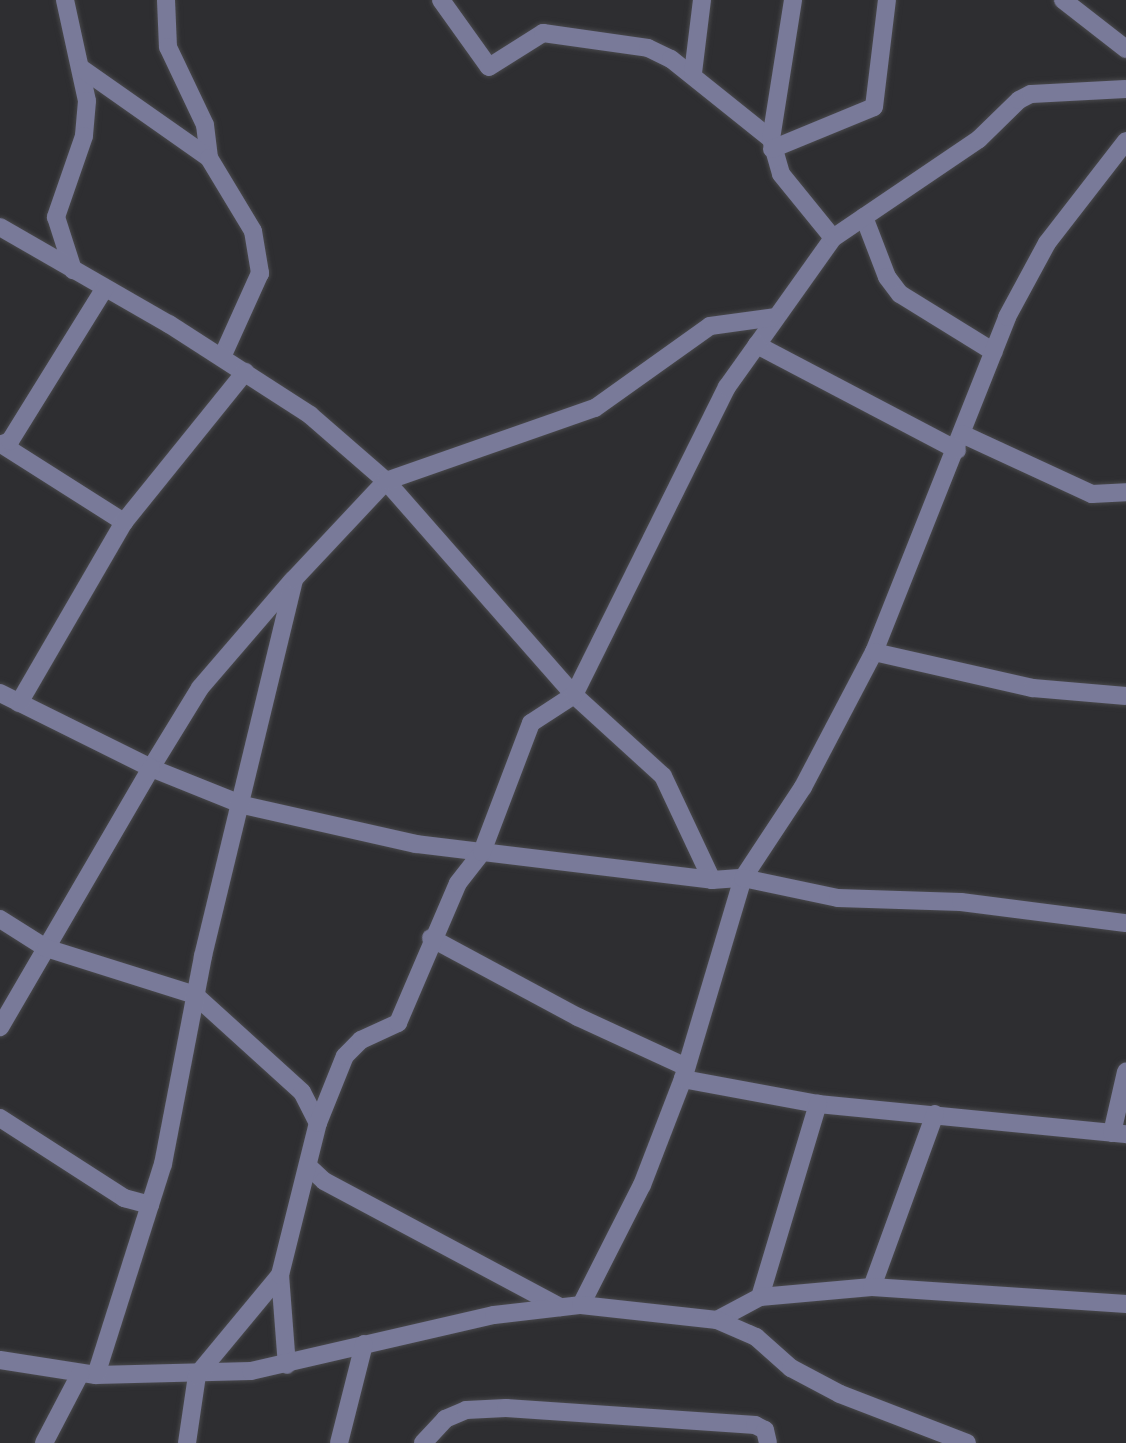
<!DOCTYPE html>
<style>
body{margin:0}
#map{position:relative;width:1126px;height:1443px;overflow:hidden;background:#2e2e31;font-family:"PT Sans",sans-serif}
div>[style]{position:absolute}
.roads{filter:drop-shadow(0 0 2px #49494c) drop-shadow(0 0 2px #49494c)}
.minor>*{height:18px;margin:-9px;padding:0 9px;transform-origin:9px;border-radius:9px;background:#797a99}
span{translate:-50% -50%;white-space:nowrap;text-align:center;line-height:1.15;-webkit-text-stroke:6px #161618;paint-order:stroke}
</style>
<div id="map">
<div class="roads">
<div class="minor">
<div style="left:65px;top:0;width:103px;rotate:77.7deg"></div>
<div style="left:87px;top:101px;width:35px;rotate:95deg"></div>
<div style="left:84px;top:136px;width:86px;rotate:109.1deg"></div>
<div style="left:56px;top:217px;width:56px;rotate:72.2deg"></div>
<div style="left:166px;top:0;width:47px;rotate:87.6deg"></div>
<div style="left:168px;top:47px;width:86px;rotate:64.6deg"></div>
<div style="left:205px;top:125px;width:33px;rotate:83deg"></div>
<div style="left:441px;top:0;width:82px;rotate:54.4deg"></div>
<div style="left:489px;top:67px;width:64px;rotate:-32.2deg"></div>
<div style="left:543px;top:33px;width:106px;rotate:8.1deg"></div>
<div style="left:648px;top:48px;width:25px;rotate:26deg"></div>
<div style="left:671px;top:59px;width:128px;rotate:38.7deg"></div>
<div style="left:771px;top:139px;width:36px;rotate:74deg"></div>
<div style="left:781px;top:174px;width:82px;rotate:50.9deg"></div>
<div style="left:1063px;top:0;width:80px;rotate:37.9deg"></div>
<div style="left:81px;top:68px;width:156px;rotate:35.1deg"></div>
<div style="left:209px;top:158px;width:85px;rotate:58.9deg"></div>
<div style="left:253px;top:231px;width:43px;rotate:80.5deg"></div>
<div style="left:260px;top:273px;width:92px;rotate:114.3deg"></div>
<div style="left:693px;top:73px;width:74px;rotate:-83deg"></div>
<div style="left:771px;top:139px;width:141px;rotate:-81deg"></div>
<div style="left:772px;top:149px;width:110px;rotate:-22.4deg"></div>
<div style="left:874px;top:107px;width:108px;rotate:-83.1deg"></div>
<div style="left:864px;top:217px;width:64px;rotate:69deg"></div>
<div style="left:887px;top:277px;width:21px;rotate:53deg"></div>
<div style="left:900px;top:294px;width:110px;rotate:31.7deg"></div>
<div style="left:0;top:227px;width:195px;rotate:29.9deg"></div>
<div style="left:169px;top:324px;width:168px;rotate:32.8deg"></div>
<div style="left:310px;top:415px;width:101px;rotate:41deg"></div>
<div style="left:386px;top:481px;width:285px;rotate:48.7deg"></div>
<div style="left:574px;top:695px;width:120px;rotate:42.3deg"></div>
<div style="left:663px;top:776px;width:115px;rotate:64.8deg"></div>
<div style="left:712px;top:880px;width:31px;rotate:-4deg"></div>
<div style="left:743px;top:878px;width:109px;rotate:-56.6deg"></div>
<div style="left:803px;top:787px;width:153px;rotate:-62.3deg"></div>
<div style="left:874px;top:652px;width:360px;rotate:-68.3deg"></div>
<div style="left:1007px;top:317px;width:84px;rotate:-61.6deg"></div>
<div style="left:1047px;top:243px;width:129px;rotate:-52.2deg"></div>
<div style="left:962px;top:434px;width:143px;rotate:24.8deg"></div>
<div style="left:1092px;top:494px;width:34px;rotate:-3deg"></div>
<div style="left:1px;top:444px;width:146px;rotate:32.4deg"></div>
<div style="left:0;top:445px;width:11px;rotate:-22deg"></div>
<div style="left:10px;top:441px;width:180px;rotate:-58.2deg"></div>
<div style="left:957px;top:450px;width:226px;rotate:-152.3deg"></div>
<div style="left:757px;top:345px;width:131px;rotate:-54.6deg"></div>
<div style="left:833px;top:238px;width:176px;rotate:-34.1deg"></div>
<div style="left:979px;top:139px;width:56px;rotate:-44.3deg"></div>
<div style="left:1019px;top:100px;width:13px;rotate:-27deg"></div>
<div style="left:1031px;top:94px;width:95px;rotate:-3deg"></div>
<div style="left:292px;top:581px;width:141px;rotate:130.7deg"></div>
<div style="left:200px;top:688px;width:94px;rotate:121.5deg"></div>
<div style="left:151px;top:768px;width:99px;rotate:21.9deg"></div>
<div style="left:243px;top:805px;width:177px;rotate:12.7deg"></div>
<div style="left:416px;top:844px;width:298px;rotate:6.9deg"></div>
<div style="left:874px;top:652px;width:163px;rotate:12.8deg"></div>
<div style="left:1033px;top:688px;width:93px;rotate:4.9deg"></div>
<div style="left:0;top:693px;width:169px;rotate:26.4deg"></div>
<div style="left:151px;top:768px;width:300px;rotate:120.2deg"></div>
<div style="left:19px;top:703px;width:209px;rotate:-59.9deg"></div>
<div style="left:124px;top:522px;width:193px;rotate:-51.1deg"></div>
<div style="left:0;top:919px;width:54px;rotate:32.2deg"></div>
<div style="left:46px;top:948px;width:156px;rotate:17.5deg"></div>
<div style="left:195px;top:995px;width:144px;rotate:42.2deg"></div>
<div style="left:302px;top:1092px;width:35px;rotate:63deg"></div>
<div style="left:431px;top:938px;width:167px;rotate:28.3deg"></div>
<div style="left:578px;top:1017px;width:119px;rotate:24.8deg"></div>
<div style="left:683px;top:1079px;width:137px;rotate:10.5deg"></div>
<div style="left:818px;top:1104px;width:309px;rotate:5.6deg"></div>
<div style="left:0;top:1118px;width:148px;rotate:32.8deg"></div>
<div style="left:124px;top:1198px;width:27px;rotate:15deg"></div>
<div style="left:1112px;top:1133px;width:63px;rotate:-77.1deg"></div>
<div style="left:308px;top:1166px;width:22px;rotate:43deg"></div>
<div style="left:324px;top:1181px;width:268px;rotate:28.1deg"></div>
<div style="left:280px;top:1275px;width:90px;rotate:85.6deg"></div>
<div style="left:872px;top:1287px;width:184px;rotate:-70deg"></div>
<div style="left:760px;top:1297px;width:202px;rotate:-73.3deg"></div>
<div style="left:581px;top:1305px;width:135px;rotate:-63.1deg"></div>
<div style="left:642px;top:1185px;width:114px;rotate:-68.9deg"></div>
<div style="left:683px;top:1079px;width:210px;rotate:-73.4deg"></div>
<div style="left:743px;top:878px;width:97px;rotate:11.9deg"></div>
<div style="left:838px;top:898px;width:123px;rotate:1.9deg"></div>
<div style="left:961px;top:902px;width:166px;rotate:7.3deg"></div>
<div style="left:717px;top:1320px;width:49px;rotate:-28.1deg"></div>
<div style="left:760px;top:1297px;width:112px;rotate:-5.1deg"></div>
<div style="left:872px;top:1287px;width:255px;rotate:3.8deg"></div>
<div style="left:0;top:1360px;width:97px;rotate:8.9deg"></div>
<div style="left:96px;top:1375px;width:155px;rotate:-1.5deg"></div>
<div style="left:251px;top:1371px;width:249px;rotate:-13deg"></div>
<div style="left:494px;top:1315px;width:88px;rotate:-6.6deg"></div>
<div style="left:581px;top:1305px;width:137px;rotate:6.3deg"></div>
<div style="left:717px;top:1320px;width:43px;rotate:23.6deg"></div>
<div style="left:756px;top:1337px;width:47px;rotate:41.5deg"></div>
<div style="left:791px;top:1368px;width:55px;rotate:28deg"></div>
<div style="left:840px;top:1394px;width:136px;rotate:21.1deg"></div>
<div style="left:96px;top:1375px;width:221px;rotate:-72.4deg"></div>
<div style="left:163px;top:1164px;width:212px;rotate:-79.1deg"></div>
<div style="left:203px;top:956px;width:388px;rotate:-76.4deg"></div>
<div style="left:294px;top:579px;width:134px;rotate:-46.8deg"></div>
<div style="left:386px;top:481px;width:221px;rotate:-19.3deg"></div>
<div style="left:595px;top:408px;width:141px;rotate:-35.5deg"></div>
<div style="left:710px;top:326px;width:67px;rotate:-7.8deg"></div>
<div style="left:44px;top:1443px;width:78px;rotate:-62.4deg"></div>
<div style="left:187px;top:1443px;width:69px;rotate:-81.6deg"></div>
<div style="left:197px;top:1375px;width:130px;rotate:-50.3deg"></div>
<div style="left:280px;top:1275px;width:157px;rotate:-76deg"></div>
<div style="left:318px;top:1123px;width:72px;rotate:-68.1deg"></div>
<div style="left:345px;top:1056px;width:23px;rotate:-45deg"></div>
<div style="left:361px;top:1040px;width:41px;rotate:-24.7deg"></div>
<div style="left:398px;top:1023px;width:152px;rotate:-66.8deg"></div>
<div style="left:458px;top:883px;width:39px;rotate:-52deg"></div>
<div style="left:482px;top:852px;width:138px;rotate:-69.2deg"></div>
<div style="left:531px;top:723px;width:51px;rotate:-33.1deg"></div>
<div style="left:574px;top:695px;width:344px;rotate:-63.6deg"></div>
<div style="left:727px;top:387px;width:52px;rotate:-54.5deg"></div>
<div style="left:339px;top:1443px;width:102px;rotate:-75.8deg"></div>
<div style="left:423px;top:1443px;width:33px;rotate:-47deg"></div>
<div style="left:445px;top:1419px;width:23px;rotate:-23deg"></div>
<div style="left:466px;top:1410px;width:40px;rotate:-2.9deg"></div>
<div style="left:506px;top:1408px;width:250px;rotate:3.9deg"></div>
<div style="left:755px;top:1425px;width:11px;rotate:27deg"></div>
<div style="left:765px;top:1430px;width:13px;rotate:77deg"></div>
</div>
</div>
</div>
